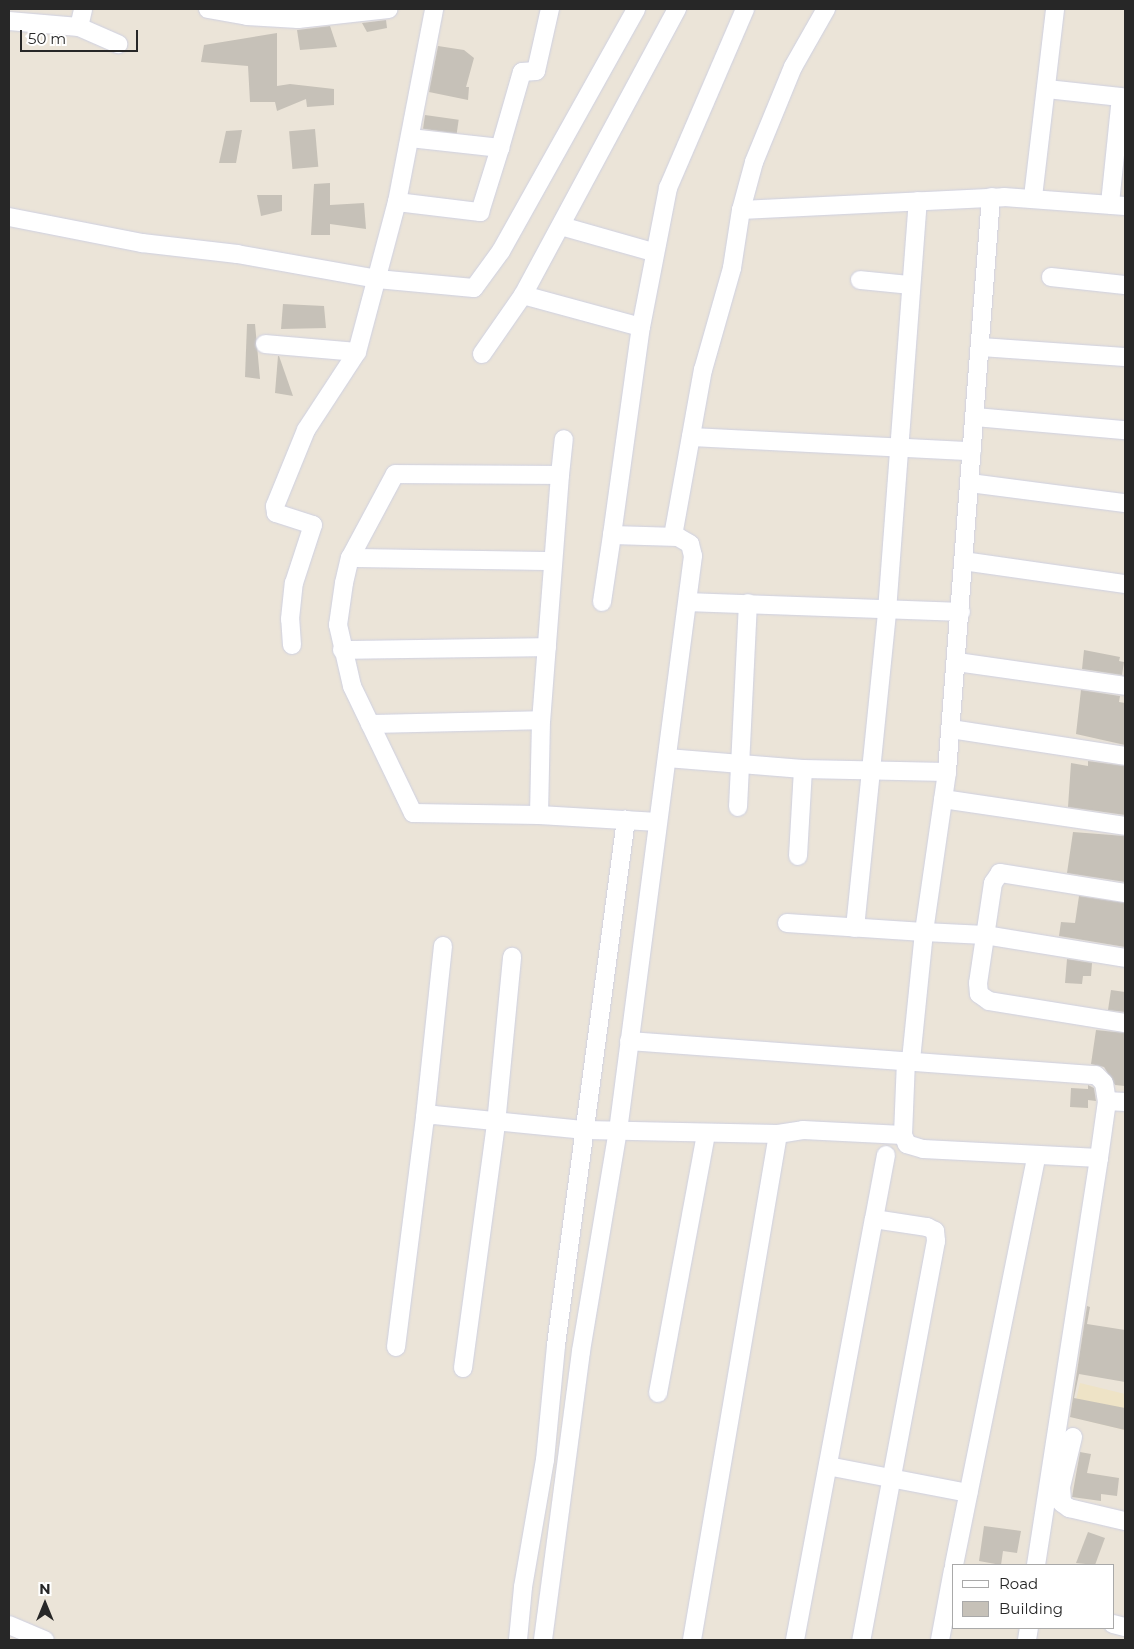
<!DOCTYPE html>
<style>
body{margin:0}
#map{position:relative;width:1134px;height:1649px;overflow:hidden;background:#ebe4d8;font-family:Montserrat,sans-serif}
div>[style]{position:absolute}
.education>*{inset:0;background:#eee3c6}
.building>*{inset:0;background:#c6c1b8;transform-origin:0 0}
.roads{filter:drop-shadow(0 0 1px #ced0e1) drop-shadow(0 0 1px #ced0e1)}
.minor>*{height:18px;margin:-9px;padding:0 9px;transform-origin:9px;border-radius:9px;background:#fff}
span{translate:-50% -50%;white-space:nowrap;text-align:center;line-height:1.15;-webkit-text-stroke:4.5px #fff;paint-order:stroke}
.frame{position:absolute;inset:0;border:10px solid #272727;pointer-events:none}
.legend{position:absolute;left:952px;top:1564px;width:162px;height:65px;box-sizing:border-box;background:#fff;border:1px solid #a9a9a9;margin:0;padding:6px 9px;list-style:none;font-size:15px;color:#272727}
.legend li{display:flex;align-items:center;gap:10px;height:25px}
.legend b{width:25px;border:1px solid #a9a9a9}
.north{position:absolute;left:20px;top:1579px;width:50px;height:50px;-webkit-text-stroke:4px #fff;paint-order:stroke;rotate:0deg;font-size:14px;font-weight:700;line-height:20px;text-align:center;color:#272727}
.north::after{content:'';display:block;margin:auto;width:18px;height:22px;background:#272727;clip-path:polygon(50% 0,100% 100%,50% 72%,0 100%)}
.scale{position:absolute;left:20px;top:30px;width:118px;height:22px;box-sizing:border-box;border:2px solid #272727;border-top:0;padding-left:6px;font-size:15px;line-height:18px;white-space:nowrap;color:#272727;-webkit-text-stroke:4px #fff;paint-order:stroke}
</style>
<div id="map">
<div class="education">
<div style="clip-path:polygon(1080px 1383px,1125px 1394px,1125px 1430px,1072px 1417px)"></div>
</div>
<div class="building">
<div style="clip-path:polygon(386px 20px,387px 28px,367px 32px,362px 23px)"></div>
<div style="clip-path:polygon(330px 26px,337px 47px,300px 50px,297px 30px)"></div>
<div style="clip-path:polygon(277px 33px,277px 86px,290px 84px,334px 89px,334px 105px,307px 107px,306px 99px,277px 111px,275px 102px,250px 102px,248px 66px,201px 62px,204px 45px)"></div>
<div style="clip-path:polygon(438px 46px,464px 50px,474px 58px,466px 87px,469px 87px,468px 100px,429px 92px)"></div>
<div style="left:425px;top:115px;width:34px;height:14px;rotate:8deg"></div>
<div style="left:315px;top:129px;width:38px;height:26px;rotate:85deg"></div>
<div style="clip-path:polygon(242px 130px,236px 163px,219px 163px,226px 131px)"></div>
<div style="clip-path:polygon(330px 183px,330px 205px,364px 203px,366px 229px,330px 224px,330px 235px,311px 235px,314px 184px)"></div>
<div style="clip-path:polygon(257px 195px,282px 195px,282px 211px,261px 216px)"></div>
<div style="clip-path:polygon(283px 304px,324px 306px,326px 328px,281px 329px)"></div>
<div style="clip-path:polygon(247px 324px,255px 324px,260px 379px,245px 377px)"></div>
<div style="clip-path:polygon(278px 356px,279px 356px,293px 396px,275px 393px)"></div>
<div style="clip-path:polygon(1084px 650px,1120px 657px,1119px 661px,1124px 662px,1122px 675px,1082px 669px)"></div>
<div style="clip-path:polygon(1081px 690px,1120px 696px,1119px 702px,1125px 703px,1125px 745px,1076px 734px)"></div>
<div style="clip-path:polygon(1088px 761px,1125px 766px,1125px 815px,1068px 807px,1071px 763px,1088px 766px)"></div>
<div style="clip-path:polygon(1073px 832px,1125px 836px,1125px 882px,1067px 873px)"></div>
<div style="clip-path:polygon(1079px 896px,1125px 903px,1125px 947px,1059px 936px,1061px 922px,1075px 923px)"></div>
<div style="clip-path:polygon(1067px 959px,1092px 963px,1091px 976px,1083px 976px,1082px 984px,1065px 983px)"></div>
<div style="clip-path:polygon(1111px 990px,1125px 992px,1125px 1012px,1108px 1010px)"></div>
<div style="clip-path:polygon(1096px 1030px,1125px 1033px,1125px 1086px,1115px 1085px,1104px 1067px,1091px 1064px)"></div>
<div style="clip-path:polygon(1088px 1085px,1094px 1088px,1096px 1101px,1088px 1100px,1088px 1108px,1070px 1107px,1071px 1088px,1088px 1089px)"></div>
<div style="clip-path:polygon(1087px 1306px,1090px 1307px,1087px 1324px,1125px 1330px,1125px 1382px,1079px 1374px,1074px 1398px,1125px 1408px,1125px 1430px,1070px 1417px)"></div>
<div style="clip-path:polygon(1080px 1452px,1091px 1454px,1087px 1473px,1119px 1478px,1117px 1496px,1101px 1494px,1101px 1501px,1072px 1497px)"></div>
<div style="clip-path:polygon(984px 1526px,1021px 1531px,1017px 1553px,1003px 1551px,1001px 1565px,979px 1561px)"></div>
<div style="clip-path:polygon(1088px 1532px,1105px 1538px,1095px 1565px,1076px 1563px)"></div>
</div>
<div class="roads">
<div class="minor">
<div style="left:208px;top:9px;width:40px;rotate:10deg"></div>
<div style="left:247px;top:16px;width:51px;rotate:3.4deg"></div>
<div style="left:298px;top:19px;width:91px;rotate:-6.3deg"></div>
<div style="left:9px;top:21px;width:70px;rotate:4.9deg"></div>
<div style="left:79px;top:27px;width:43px;rotate:23.6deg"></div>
<div style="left:79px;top:27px;width:18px;rotate:-77deg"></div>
<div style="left:1047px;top:89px;width:74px;rotate:6.2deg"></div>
<div style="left:1121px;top:97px;width:108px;rotate:95.9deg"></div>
<div style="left:410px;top:138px;width:91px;rotate:6.3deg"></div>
<div style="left:500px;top:148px;width:79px;rotate:-73.9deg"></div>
<div style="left:522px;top:72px;width:14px;rotate:-4deg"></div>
<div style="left:536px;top:71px;width:64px;rotate:-77.3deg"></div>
<div style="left:991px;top:197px;width:577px;rotate:94.38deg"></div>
<div style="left:947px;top:772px;width:162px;rotate:98.2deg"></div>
<div style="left:924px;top:932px;width:61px;rotate:2.8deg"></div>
<div style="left:985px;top:935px;width:142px;rotate:9.3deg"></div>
<div style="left:1033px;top:197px;width:189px;rotate:-83.3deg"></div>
<div style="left:397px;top:202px;width:84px;rotate:6.9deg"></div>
<div style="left:480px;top:212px;width:67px;rotate:-72.6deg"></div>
<div style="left:741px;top:210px;width:263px;rotate:-2.8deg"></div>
<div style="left:1004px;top:197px;width:121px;rotate:4.3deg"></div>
<div style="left:9px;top:217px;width:136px;rotate:11.1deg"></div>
<div style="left:142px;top:243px;width:96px;rotate:6.6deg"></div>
<div style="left:237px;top:254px;width:142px;rotate:10.1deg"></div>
<div style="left:377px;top:279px;width:97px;rotate:5.3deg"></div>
<div style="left:474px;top:288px;width:46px;rotate:-53.9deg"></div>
<div style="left:501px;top:251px;width:277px;rotate:-60.8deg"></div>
<div style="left:561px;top:226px;width:96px;rotate:15.8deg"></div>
<div style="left:1051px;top:277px;width:74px;rotate:6.2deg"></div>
<div style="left:860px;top:280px;width:50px;rotate:5.7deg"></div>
<div style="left:523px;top:295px;width:122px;rotate:15.2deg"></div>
<div style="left:265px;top:344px;width:92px;rotate:5deg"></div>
<div style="left:981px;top:347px;width:144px;rotate:4deg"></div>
<div style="left:482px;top:354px;width:72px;rotate:-55.2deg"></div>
<div style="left:523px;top:295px;width:325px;rotate:-61.7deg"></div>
<div style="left:975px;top:417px;width:151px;rotate:5deg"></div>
<div style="left:691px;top:437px;width:281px;rotate:2.9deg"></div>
<div style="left:395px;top:474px;width:165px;rotate:0.3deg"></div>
<div style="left:560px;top:475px;width:246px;rotate:94.4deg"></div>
<div style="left:541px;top:720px;width:95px;rotate:91.2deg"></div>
<div style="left:539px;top:815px;width:126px;rotate:-179.1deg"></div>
<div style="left:413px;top:813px;width:141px;rotate:-115.7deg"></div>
<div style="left:352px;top:686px;width:63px;rotate:-102.9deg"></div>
<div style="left:338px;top:625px;width:42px;rotate:-81.9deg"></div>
<div style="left:344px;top:583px;width:26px;rotate:-77deg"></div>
<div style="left:350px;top:558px;width:95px;rotate:-61.8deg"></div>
<div style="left:560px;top:475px;width:36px;rotate:-84deg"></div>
<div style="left:970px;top:483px;width:156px;rotate:7.4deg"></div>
<div style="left:673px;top:536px;width:169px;rotate:-79.8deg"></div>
<div style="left:703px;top:370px;width:106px;rotate:-74.1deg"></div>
<div style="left:732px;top:268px;width:59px;rotate:-81.2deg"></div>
<div style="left:741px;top:210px;width:50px;rotate:-74.8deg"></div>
<div style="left:754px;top:162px;width:103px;rotate:-67.7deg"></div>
<div style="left:793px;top:67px;width:67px;rotate:-60.4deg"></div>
<div style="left:350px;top:558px;width:202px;rotate:0.9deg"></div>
<div style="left:963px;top:561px;width:164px;rotate:8.1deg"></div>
<div style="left:602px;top:602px;width:68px;rotate:-81.5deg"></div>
<div style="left:688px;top:602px;width:273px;rotate:2.1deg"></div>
<div style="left:292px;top:645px;width:26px;rotate:-94deg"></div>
<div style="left:290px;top:619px;width:36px;rotate:-84deg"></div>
<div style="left:294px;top:583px;width:61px;rotate:-71.9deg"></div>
<div style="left:313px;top:525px;width:39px;rotate:-162deg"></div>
<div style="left:276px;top:513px;width:7px;rotate:-98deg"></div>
<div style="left:275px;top:506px;width:82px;rotate:-67.8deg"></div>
<div style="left:306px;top:430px;width:93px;rotate:-56.8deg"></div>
<div style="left:357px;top:352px;width:155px;rotate:-75.1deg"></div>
<div style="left:397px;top:202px;width:197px;rotate:-79.1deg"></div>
<div style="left:342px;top:650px;width:205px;rotate:-0.8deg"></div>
<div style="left:957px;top:662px;width:170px;rotate:8.1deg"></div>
<div style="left:370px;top:724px;width:171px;rotate:-1.3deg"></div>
<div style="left:951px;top:729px;width:176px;rotate:8.8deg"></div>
<div style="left:667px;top:758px;width:136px;rotate:4.6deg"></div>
<div style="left:803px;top:769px;width:144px;rotate:1.2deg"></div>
<div style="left:943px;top:799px;width:184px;rotate:8.4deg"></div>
<div style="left:738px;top:807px;width:204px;rotate:-87.2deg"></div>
<div style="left:539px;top:815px;width:119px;rotate:3.4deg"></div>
<div style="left:798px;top:856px;width:87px;rotate:-86.7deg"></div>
<div style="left:1125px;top:893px;width:127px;rotate:-170.9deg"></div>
<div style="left:1000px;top:873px;width:12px;rotate:125deg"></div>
<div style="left:993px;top:883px;width:101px;rotate:98.5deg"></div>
<div style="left:978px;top:983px;width:11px;rotate:85deg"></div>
<div style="left:979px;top:994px;width:12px;rotate:35deg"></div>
<div style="left:989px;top:1001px;width:138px;rotate:9.2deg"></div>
<div style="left:787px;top:923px;width:137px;rotate:3.8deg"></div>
<div style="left:924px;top:932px;width:130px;rotate:95.8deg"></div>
<div style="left:855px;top:928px;width:319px;rotate:-84.2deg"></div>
<div style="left:887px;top:611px;width:411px;rotate:-85.7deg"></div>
<div style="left:629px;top:1041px;width:468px;rotate:4.2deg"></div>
<div style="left:1096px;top:1075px;width:11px;rotate:45deg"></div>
<div style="left:1104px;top:1083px;width:18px;rotate:81deg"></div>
<div style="left:1107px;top:1101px;width:58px;rotate:98deg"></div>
<div style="left:1099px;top:1158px;width:176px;rotate:-177.1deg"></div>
<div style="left:923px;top:1149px;width:17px;rotate:-163deg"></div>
<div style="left:907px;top:1144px;width:10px;rotate:-114deg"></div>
<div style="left:903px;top:1135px;width:74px;rotate:-87.7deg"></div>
<div style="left:1107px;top:1101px;width:18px;rotate:3deg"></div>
<div style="left:425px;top:1117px;width:172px;rotate:-84deg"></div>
<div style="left:874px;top:1219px;width:65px;rotate:-79.4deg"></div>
<div style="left:396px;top:1347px;width:232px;rotate:-82.8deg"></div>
<div style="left:425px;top:1117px;width:9px;rotate:-13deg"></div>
<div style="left:434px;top:1115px;width:152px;rotate:5.7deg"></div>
<div style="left:585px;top:1130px;width:193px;rotate:1.2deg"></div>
<div style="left:778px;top:1134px;width:25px;rotate:-9deg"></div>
<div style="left:803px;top:1130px;width:100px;rotate:2.9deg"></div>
<div style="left:463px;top:1368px;width:246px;rotate:-82.3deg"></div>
<div style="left:496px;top:1124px;width:168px;rotate:-84.5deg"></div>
<div style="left:658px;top:1393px;width:264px;rotate:-79.5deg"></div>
<div style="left:1073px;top:1437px;width:51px;rotate:103.5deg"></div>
<div style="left:1061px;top:1487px;width:16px;rotate:86deg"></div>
<div style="left:1062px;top:1503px;width:9px;rotate:36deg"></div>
<div style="left:1069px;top:1508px;width:57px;rotate:13.1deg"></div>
<div style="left:828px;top:1466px;width:143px;rotate:10.9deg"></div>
<div style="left:954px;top:1565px;width:416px;rotate:-78.6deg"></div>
<div style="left:1036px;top:1565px;width:412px;rotate:-81.2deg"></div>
<div style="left:1113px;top:1624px;width:12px;rotate:14deg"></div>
<div style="left:9px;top:1625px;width:39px;rotate:23deg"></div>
<div style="left:518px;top:1640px;width:53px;rotate:-84.6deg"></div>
<div style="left:523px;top:1587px;width:129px;rotate:-80.2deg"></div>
<div style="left:545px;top:1460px;width:116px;rotate:-84.5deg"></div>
<div style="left:556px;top:1345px;width:530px;rotate:-82.41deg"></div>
<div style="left:543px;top:1640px;width:291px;rotate:-82.5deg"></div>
<div style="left:581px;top:1351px;width:223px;rotate:-80.5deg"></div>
<div style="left:618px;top:1131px;width:580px;rotate:-82.57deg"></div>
<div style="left:693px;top:556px;width:12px;rotate:-104deg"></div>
<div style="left:690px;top:544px;width:14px;rotate:-150deg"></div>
<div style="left:678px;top:537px;width:66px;rotate:-178.3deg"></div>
<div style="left:612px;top:535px;width:210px;rotate:-82.1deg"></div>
<div style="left:641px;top:327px;width:142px;rotate:-79deg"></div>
<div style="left:668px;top:188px;width:195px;rotate:-66.7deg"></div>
<div style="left:692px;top:1640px;width:513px;rotate:-80.35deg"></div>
<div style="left:795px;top:1640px;width:428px;rotate:-79.4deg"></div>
<div style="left:874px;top:1219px;width:54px;rotate:8.6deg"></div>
<div style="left:927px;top:1227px;width:9px;rotate:27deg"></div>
<div style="left:935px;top:1231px;width:10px;rotate:84deg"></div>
<div style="left:936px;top:1241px;width:406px;rotate:100.6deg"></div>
<div style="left:940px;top:1640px;width:71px;rotate:-79.5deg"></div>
<div style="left:1027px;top:1640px;width:12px;rotate:-81deg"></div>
</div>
</div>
<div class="frame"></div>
<ul class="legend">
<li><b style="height:6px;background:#fff"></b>Road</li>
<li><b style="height:14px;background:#c6c1b8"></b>Building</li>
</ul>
<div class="north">N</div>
<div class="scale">50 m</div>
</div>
